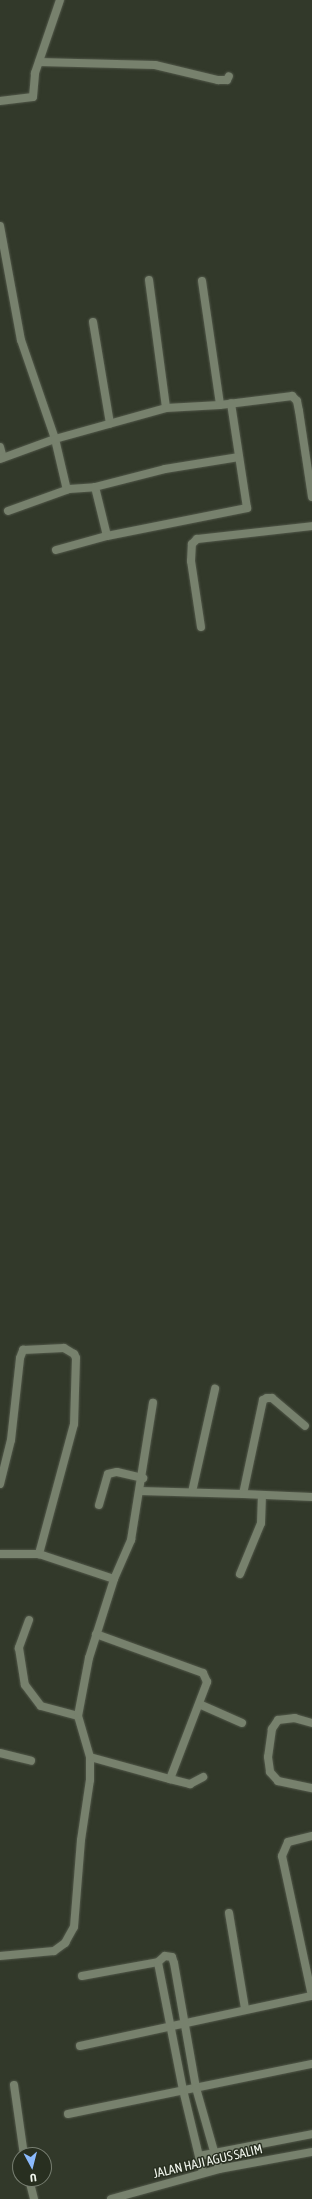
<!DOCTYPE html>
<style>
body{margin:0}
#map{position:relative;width:312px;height:2199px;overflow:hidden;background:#32392a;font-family:"Asap Condensed",sans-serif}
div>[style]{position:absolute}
.roads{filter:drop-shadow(0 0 1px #515749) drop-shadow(0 0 1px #515749)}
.minor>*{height:8px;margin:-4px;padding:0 4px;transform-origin:4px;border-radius:4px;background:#77816d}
.tertiary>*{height:8px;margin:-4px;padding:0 4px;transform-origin:4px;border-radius:4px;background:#77816d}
span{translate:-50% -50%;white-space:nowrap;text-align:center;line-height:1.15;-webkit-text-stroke:3px #282f20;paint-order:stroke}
.street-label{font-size:13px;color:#f1f6ed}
.north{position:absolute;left:12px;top:2147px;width:40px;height:40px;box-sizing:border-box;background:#282f20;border:1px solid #787f72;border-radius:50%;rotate:173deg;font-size:11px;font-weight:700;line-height:16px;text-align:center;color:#f1f6ed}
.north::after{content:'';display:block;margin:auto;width:14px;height:18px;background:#8bbafc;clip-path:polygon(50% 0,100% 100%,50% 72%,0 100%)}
</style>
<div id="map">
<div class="roads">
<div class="minor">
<div style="left:39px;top:62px;width:116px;rotate:1.5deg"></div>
<div style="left:155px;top:65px;width:65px;rotate:13.4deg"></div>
<div style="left:218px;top:80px;width:9px"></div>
<div style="left:227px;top:80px;width:4px;rotate:-63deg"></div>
<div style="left:0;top:101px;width:33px;rotate:-7deg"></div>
<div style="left:33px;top:97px;width:24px;rotate:-85deg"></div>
<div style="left:35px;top:73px;width:77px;rotate:-71.1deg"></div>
<div style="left:0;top:226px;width:116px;rotate:79.6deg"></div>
<div style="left:21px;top:340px;width:105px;rotate:71deg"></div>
<div style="left:55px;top:439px;width:52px;rotate:76.8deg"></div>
<div style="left:149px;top:280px;width:129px;rotate:82.4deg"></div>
<div style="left:202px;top:281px;width:125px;rotate:81.7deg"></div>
<div style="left:93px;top:322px;width:103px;rotate:80.5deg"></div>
<div style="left:0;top:447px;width:11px;rotate:75deg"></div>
<div style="left:0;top:459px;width:59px;rotate:-20deg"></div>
<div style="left:55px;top:439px;width:115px;rotate:-15.6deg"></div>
<div style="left:166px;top:408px;width:54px;rotate:-3.2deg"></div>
<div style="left:220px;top:405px;width:73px;rotate:-7.1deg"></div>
<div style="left:292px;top:396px;width:7px;rotate:45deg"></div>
<div style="left:297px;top:401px;width:10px;rotate:79deg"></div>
<div style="left:299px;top:411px;width:87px;rotate:81.4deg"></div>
<div style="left:95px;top:487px;width:50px;rotate:76.2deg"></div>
<div style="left:107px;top:536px;width:143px;rotate:-11.3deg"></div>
<div style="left:247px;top:508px;width:106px;rotate:-98.7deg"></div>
<div style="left:8px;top:511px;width:65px;rotate:-19.8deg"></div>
<div style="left:69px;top:489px;width:26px;rotate:-4deg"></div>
<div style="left:95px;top:487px;width:72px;rotate:-14.4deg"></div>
<div style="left:165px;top:469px;width:75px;rotate:-9.2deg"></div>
<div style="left:56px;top:550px;width:53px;rotate:-15.4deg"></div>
<div style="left:201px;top:627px;width:67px;rotate:-98.6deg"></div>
<div style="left:191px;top:561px;width:17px;rotate:-87deg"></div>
<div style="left:192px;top:544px;width:7px;rotate:-45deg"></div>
<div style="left:197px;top:539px;width:116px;rotate:-6.4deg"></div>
<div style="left:0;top:1484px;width:45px;rotate:-76deg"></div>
<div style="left:11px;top:1440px;width:82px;rotate:-83.7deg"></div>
<div style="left:20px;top:1358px;width:9px;rotate:-69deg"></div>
<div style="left:23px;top:1350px;width:41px;rotate:-2.8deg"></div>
<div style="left:64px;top:1348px;width:12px;rotate:31deg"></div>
<div style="left:74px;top:1354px;width:4px;rotate:63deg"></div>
<div style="left:76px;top:1358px;width:66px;rotate:91.7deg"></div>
<div style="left:74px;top:1424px;width:135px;rotate:105.1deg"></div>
<div style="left:140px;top:1491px;width:103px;rotate:1.7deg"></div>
<div style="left:243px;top:1494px;width:96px;rotate:-78deg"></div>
<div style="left:263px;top:1400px;width:4px;rotate:-27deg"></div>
<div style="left:267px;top:1398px;width:5px"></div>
<div style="left:272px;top:1398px;width:43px;rotate:40.3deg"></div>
<div style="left:192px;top:1492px;width:106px;rotate:-77.4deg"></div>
<div style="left:243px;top:1494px;width:69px;rotate:2.5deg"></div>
<div style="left:99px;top:1505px;width:32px;rotate:-74deg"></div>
<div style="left:108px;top:1474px;width:9px;rotate:-13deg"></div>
<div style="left:117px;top:1472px;width:27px;rotate:13deg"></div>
<div style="left:0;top:1554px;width:39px"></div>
<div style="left:39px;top:1554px;width:79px;rotate:18.4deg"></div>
<div style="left:240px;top:1574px;width:55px;rotate:-67.6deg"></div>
<div style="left:261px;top:1523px;width:28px;rotate:-88deg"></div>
<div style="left:29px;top:1620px;width:30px;rotate:110deg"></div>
<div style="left:19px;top:1648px;width:37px;rotate:81deg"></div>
<div style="left:25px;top:1685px;width:26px;rotate:53deg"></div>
<div style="left:41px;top:1706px;width:38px;rotate:15deg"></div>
<div style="left:199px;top:1704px;width:47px;rotate:23.8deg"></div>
<div style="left:312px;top:1723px;width:18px;rotate:-164deg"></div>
<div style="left:295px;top:1718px;width:17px;rotate:173deg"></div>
<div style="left:278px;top:1720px;width:11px;rotate:124deg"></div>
<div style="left:272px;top:1729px;width:28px;rotate:98deg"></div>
<div style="left:268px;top:1757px;width:15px;rotate:82deg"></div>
<div style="left:270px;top:1772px;width:12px;rotate:48deg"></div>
<div style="left:278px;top:1781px;width:35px;rotate:12deg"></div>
<div style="left:0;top:1753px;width:32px;rotate:14deg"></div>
<div style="left:90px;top:1757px;width:83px;rotate:15.4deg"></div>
<div style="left:170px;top:1779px;width:104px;rotate:-69.1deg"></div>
<div style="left:207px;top:1682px;width:10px;rotate:-114deg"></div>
<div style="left:203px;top:1673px;width:114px;rotate:-160deg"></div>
<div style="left:170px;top:1779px;width:21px;rotate:14deg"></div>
<div style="left:190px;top:1784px;width:15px;rotate:-28deg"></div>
<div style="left:229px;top:1913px;width:97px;rotate:80.5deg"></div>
<div style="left:0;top:1956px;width:54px;rotate:-5.3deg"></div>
<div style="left:54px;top:1951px;width:14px;rotate:-36deg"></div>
<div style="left:65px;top:1943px;width:18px;rotate:-61deg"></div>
<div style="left:74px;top:1927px;width:87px;rotate:-85.4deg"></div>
<div style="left:81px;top:1840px;width:61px;rotate:-81.5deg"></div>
<div style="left:90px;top:1780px;width:23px;rotate:-90deg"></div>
<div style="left:90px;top:1757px;width:43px;rotate:-106.3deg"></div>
<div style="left:78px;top:1716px;width:59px;rotate:-79.3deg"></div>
<div style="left:89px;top:1658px;width:83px;rotate:-72.4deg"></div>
<div style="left:114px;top:1579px;width:43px;rotate:-66.4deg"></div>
<div style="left:131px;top:1540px;width:139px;rotate:-80.9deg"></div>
<div style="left:82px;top:1976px;width:77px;rotate:-10.4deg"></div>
<div style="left:312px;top:1996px;width:143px;rotate:-102.1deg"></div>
<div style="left:282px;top:1856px;width:15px;rotate:-67deg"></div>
<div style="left:288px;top:1842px;width:25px;rotate:-14deg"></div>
<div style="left:80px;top:2046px;width:237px;rotate:-12.2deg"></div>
<div style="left:14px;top:2085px;width:71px;rotate:81.9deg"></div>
<div style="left:68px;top:2114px;width:249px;rotate:-11.6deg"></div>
<div style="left:199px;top:2156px;width:115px;rotate:-11deg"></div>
<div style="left:203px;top:2173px;width:85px;rotate:-103.5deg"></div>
<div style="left:183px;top:2090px;width:130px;rotate:-101.1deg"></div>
<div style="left:158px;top:1962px;width:9px;rotate:-41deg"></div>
<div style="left:165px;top:1956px;width:7px;rotate:8deg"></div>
<div style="left:172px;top:1957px;width:6px;rotate:72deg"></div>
<div style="left:174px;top:1963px;width:127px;rotate:80deg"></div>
<div style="left:196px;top:2088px;width:84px;rotate:74.1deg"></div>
<div style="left:29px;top:2179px;width:21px;rotate:76deg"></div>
</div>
<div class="tertiary">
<div style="left:111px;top:2199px;width:112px;rotate:-15.5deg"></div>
<div style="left:219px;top:2169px;width:95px;rotate:-10.4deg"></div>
</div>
</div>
<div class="street-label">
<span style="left:208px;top:2162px;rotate:-13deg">JALAN HAJI AGUS SALIM</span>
</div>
<div class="north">U</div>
</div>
